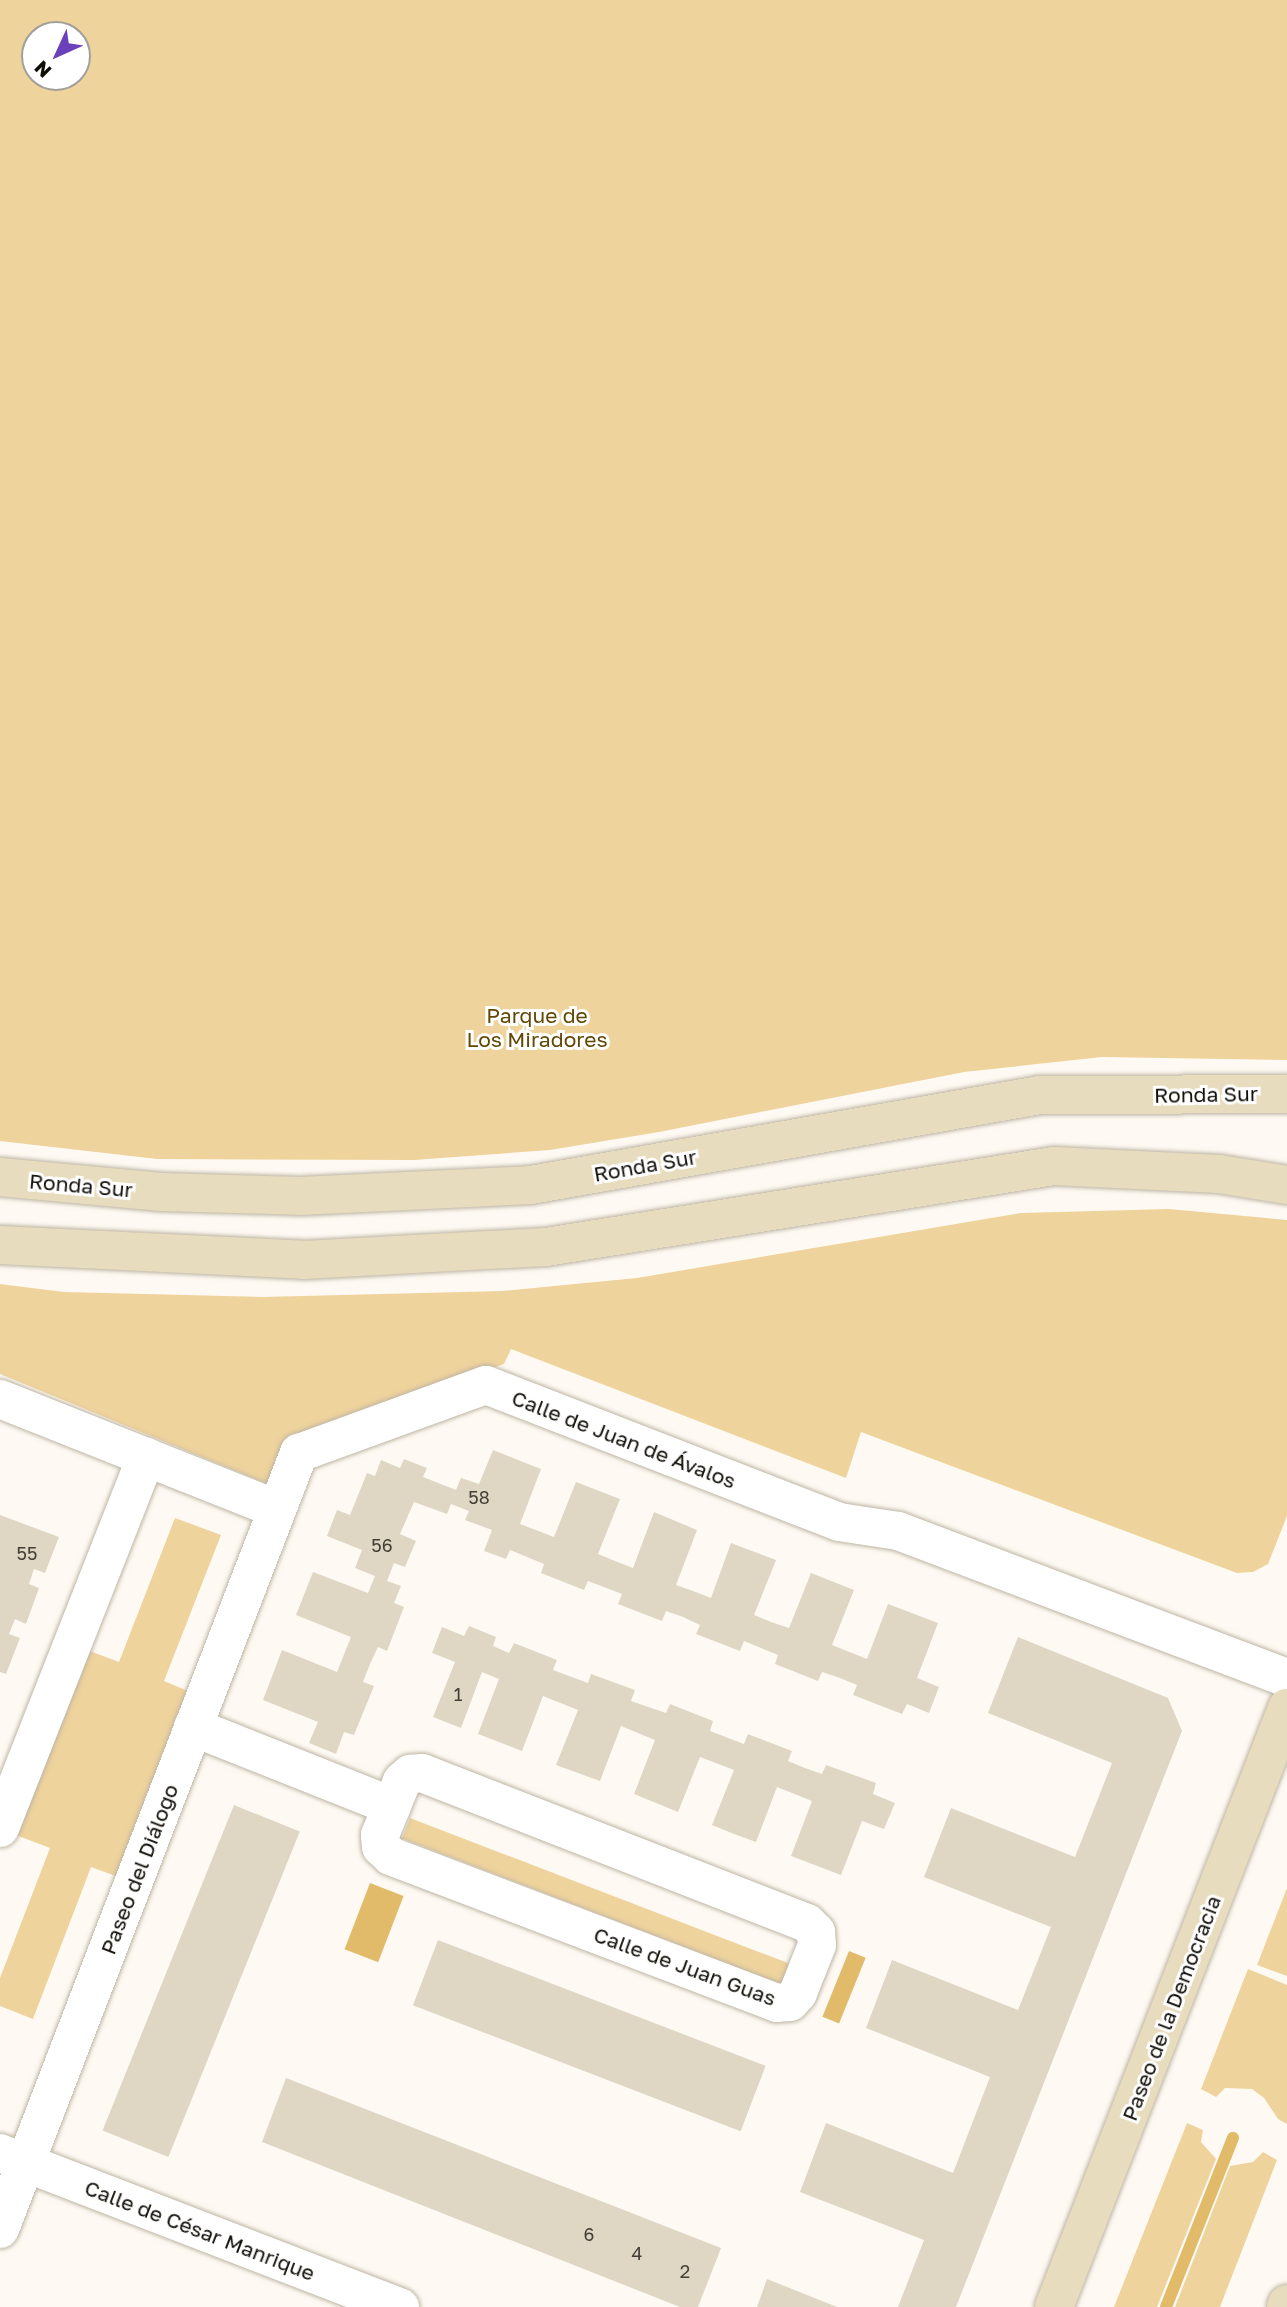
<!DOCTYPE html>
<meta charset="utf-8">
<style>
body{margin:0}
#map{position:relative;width:1287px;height:2307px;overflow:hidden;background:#fefaf3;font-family:"Golos Text",sans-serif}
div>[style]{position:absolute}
.green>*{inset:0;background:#efd39c;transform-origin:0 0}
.water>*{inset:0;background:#e2bb6a;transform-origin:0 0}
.stream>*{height:12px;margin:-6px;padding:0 6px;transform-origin:6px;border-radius:6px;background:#e2bb6a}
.building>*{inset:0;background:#dfd6c4;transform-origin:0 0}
.roads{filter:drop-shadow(0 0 2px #beb5a4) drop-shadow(0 0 2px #beb5a4)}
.street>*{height:38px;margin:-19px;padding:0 19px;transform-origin:19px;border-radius:19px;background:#fff}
.secondary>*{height:38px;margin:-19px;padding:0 19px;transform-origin:19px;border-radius:19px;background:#e8dcbf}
span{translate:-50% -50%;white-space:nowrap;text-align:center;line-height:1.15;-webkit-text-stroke:6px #fff;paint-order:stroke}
.number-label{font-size:18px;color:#444037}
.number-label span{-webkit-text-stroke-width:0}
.park-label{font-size:21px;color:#624805}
.street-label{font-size:21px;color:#110e08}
.north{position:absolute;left:21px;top:21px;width:70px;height:70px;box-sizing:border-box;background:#fff;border:2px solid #a09f9c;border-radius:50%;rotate:225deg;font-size:19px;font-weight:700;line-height:28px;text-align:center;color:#110e08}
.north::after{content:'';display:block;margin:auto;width:24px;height:32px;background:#6a41ba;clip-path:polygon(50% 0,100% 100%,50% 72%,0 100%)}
</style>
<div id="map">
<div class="green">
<div style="clip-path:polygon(evenodd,0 0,1287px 0,1287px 1060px,1102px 1057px,964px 1072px,659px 1132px,550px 1150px,414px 1160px,157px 1159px,0 1141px,0 0,35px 35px,77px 35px,77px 77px,35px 77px,35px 35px)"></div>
<div style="clip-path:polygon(1169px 1209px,1287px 1220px,1287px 1516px,1268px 1564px,1253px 1572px,1237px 1573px,861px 1432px,846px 1478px,511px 1349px,504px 1364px,290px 1438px,270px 1485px,0 1374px,0 1284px,64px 1292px,262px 1297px,502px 1291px,637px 1278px,1021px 1213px)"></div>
<div style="clip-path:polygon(175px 1518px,221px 1535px,164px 1681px,195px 1694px,124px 1879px,91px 1867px,33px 2019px,0 2006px,0 1978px,50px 1848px,16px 1835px,87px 1650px,119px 1662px)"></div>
<div style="left:410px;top:1818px;width:409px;height:22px;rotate:21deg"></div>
<div style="clip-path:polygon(1287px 1888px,1287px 1976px,1257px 1965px)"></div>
<div style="clip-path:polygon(1248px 1969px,1287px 1985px,1287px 2124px,1278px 2119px,1264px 2098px,1252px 2089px,1225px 2088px,1216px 2097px,1201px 2089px)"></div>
<div style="clip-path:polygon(1187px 2123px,1203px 2130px,1201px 2142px,1216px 2159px,1157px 2307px,1114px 2307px)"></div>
<div style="clip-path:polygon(1263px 2152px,1277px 2160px,1220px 2307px,1175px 2307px,1230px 2166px,1253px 2162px)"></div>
</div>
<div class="water">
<div style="left:370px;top:1883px;width:36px;height:71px;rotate:21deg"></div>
<div style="left:849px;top:1951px;width:18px;height:71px;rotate:22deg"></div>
</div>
<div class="stream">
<div style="left:1166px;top:2307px;width:182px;rotate:-68.4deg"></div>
</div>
<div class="building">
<div style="clip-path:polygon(493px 1450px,541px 1469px,520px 1524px,554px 1537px,576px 1482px,620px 1499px,598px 1554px,615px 1561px,633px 1568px,654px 1512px,697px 1530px,676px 1585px,693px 1591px,711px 1598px,731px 1543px,776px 1560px,754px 1615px,771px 1622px,789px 1628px,811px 1573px,854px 1590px,832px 1645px,867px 1659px,888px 1604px,938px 1623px,917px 1678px,939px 1687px,929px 1713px,907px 1704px,902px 1714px,853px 1695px,857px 1685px,840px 1678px,822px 1672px,818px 1681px,775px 1664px,778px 1655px,744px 1641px,740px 1651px,696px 1634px,700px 1625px,683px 1617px,666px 1611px,662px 1621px,618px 1604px,622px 1594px,588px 1581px,584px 1590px,541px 1573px,544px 1564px,510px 1550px,506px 1559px,484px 1551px,492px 1530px,465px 1520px,469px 1511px,451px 1504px,447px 1514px,414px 1502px,400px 1534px,416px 1541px,405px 1567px,394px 1563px,387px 1581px,401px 1586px,394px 1603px,404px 1607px,387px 1651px,378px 1647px,370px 1664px,363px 1682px,374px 1686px,354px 1735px,344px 1732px,336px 1754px,309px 1743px,318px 1722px,263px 1700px,282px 1650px,337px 1672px,351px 1637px,296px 1615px,313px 1572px,368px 1593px,375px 1576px,355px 1568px,362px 1550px,327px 1536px,337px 1510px,350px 1515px,367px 1473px,375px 1476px,381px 1460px,400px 1468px,404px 1459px,427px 1468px,423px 1477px,456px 1490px,461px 1478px,479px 1484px)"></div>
<div style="clip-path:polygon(0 1515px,59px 1537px,45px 1573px,34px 1569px,29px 1584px,39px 1588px,26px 1624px,15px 1619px,9px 1634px,20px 1638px,6px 1674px,0 1672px)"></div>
<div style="clip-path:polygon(469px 1626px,496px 1637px,493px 1646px,509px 1653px,514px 1643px,557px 1660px,553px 1670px,588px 1683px,591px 1674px,635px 1690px,631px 1701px,666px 1713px,670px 1704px,713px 1721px,710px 1731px,744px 1744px,748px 1734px,792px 1751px,788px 1761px,805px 1768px,822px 1774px,826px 1765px,876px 1783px,873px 1794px,895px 1803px,884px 1829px,862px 1821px,841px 1875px,791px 1856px,812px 1801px,777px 1787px,756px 1842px,734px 1834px,712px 1825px,734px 1770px,700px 1757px,678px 1812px,634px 1794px,655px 1740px,621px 1726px,600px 1781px,556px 1765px,578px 1710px,543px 1696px,522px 1751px,478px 1734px,499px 1679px,482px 1672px,461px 1728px,433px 1717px,455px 1662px,432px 1653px,442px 1627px,464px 1636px)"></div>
<div style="clip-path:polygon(1018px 1637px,1168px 1698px,1182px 1731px,956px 2307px,898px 2307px,924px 2240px,800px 2192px,826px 2123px,953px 2173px,990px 2077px,866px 2028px,892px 1960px,1018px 2010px,1051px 1927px,924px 1877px,951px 1808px,1075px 1857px,1112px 1763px,988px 1713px)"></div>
<div style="left:234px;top:1805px;width:71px;height:351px;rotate:22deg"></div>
<div style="left:438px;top:1940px;width:351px;height:70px;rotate:21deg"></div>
<div style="clip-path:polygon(286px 2078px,721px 2248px,698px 2307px,680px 2307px,262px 2142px)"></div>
<div style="clip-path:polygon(767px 2279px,837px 2307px,757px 2307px)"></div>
</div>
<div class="roads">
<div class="street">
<div style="left:0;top:1399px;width:298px;rotate:21.7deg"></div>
<div style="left:193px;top:1727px;width:214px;rotate:21.7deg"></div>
<div style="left:422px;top:1773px;width:413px;rotate:21.3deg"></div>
<div style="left:807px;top:1923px;width:13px;rotate:45deg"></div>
<div style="left:816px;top:1932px;width:13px;rotate:86deg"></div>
<div style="left:817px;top:1945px;width:52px;rotate:111.6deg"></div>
<div style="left:798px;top:1993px;width:12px;rotate:132deg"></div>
<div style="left:790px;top:2002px;width:13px;rotate:176deg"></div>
<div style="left:777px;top:2003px;width:413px;rotate:-159.2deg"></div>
<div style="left:391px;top:1856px;width:13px;rotate:-138deg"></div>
<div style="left:381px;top:1847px;width:12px;rotate:-95deg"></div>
<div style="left:380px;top:1835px;width:58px;rotate:-67.8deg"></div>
<div style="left:402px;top:1781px;width:11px;rotate:-41deg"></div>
<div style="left:410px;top:1774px;width:12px;rotate:-5deg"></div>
<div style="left:0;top:1828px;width:399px;rotate:-68.5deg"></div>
<div style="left:0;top:2153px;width:429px;rotate:21.1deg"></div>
<div style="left:0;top:2229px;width:832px;rotate:-68.93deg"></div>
<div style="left:299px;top:1453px;width:199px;rotate:-20deg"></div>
<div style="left:486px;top:1385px;width:379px;rotate:21.2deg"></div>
<div style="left:839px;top:1522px;width:60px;rotate:8.7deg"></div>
<div style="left:898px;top:1531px;width:416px;rotate:20.7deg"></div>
</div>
<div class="secondary">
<div style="left:0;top:1177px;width:162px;rotate:5.3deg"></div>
<div style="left:161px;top:1192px;width:139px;rotate:1.6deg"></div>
<div style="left:300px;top:1196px;width:231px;rotate:-2.7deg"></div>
<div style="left:531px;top:1185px;width:517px;rotate:-10.03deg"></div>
<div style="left:1040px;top:1095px;width:247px;rotate:-0.2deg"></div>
<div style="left:0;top:1245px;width:304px;rotate:2.8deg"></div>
<div style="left:304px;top:1260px;width:242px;rotate:-3.1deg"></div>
<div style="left:546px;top:1247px;width:514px;rotate:-9.06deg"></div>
<div style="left:1054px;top:1166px;width:165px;rotate:2.8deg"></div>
<div style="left:1219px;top:1174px;width:69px;rotate:9.2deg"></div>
<div style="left:1054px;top:2307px;width:643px;rotate:-68.74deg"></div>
<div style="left:1286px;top:2307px;width:3px;rotate:-72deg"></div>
</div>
</div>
<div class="number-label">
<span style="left:479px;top:1497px">58</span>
<span style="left:382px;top:1545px">56</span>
<span style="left:27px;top:1553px">55</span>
<span style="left:458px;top:1694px">1</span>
<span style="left:589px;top:2234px">6</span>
<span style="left:637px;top:2253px">4</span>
<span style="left:685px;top:2271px">2</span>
</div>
<div class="park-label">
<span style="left:537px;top:1027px">Parque de<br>Los Miradores</span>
</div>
<div class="street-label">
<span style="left:1206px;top:1094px;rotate:-1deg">Ronda Sur</span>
<span style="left:645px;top:1165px;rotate:-10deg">Ronda Sur</span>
<span style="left:81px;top:1185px;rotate:5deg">Ronda Sur</span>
<span style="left:624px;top:1439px;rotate:21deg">Calle de Juan de Ávalos</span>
<span style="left:139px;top:1869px;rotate:-69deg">Paseo del Diálogo</span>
<span style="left:685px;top:1966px;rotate:20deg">Calle de Juan Guas</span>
<span style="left:1171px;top:2008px;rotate:-69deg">Paseo de la Democracia</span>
<span style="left:200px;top:2230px;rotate:21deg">Calle de César Manrique</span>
</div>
<div class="north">N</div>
</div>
